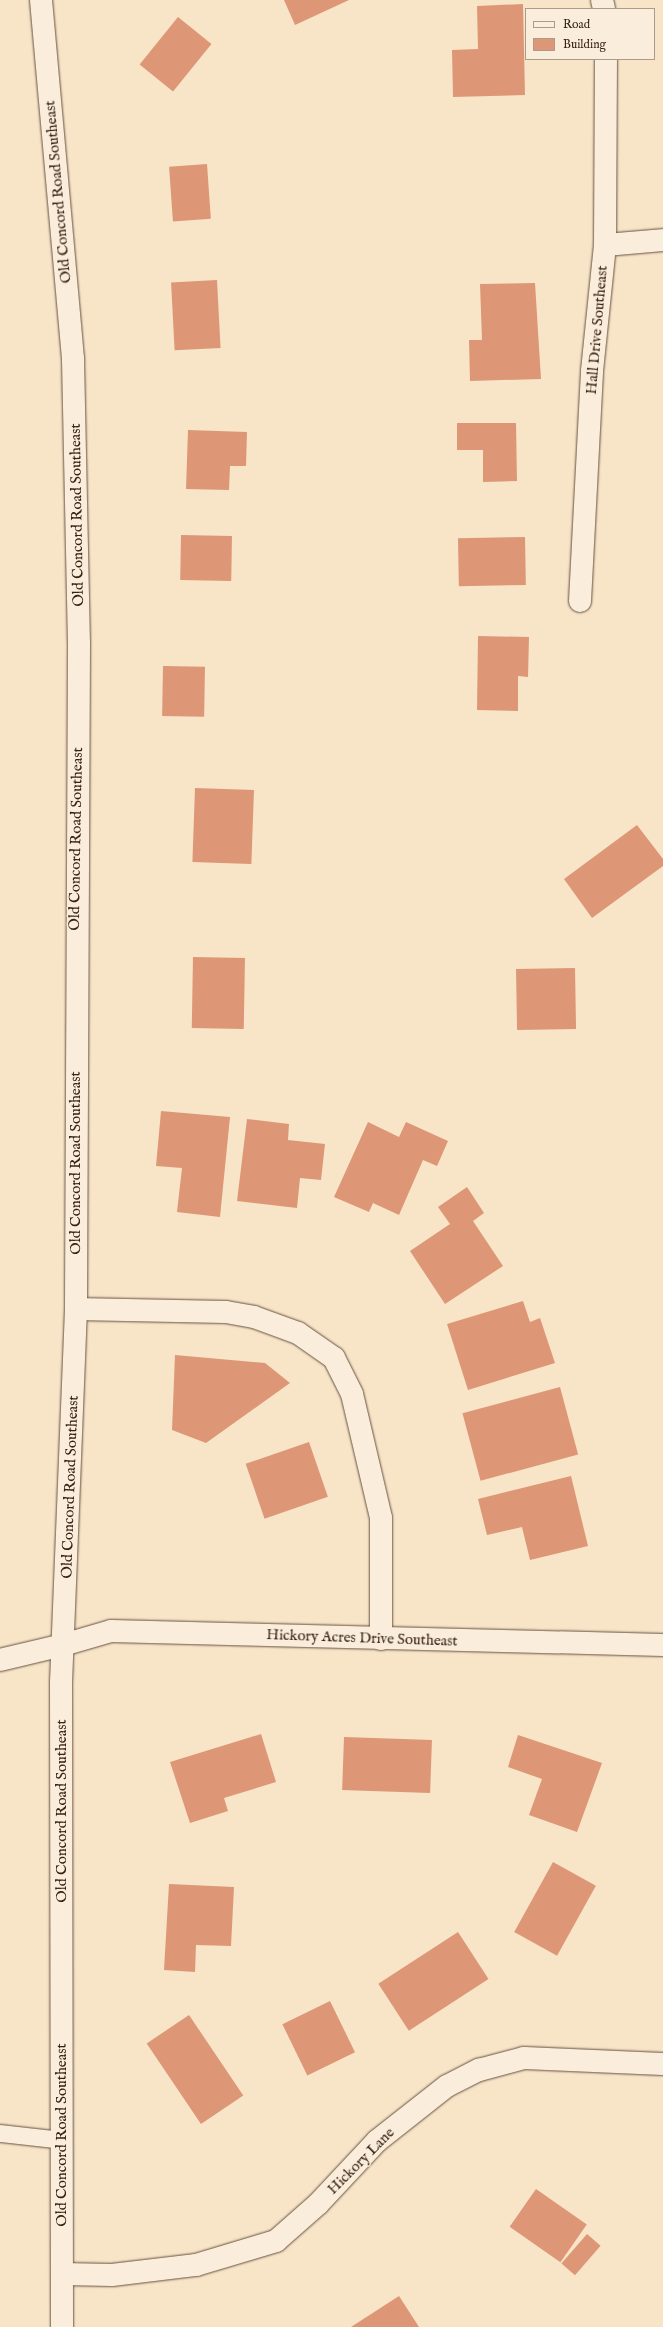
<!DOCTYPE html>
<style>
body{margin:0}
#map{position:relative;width:663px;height:2327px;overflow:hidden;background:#f8e4c7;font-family:"IM FELL English",serif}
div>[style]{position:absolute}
.building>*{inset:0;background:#dd9776;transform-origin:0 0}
.roads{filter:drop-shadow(0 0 1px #675240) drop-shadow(0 0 1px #675240)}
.lane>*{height:17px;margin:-8.5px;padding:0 8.5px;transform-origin:8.5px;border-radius:8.5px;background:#faeddb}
.street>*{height:22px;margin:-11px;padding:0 11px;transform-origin:11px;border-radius:11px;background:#faeddb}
.secondary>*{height:22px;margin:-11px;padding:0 11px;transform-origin:11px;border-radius:11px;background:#faeddb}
span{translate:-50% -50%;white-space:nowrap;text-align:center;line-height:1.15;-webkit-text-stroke:3px #faeddb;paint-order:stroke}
.street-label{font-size:15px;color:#372113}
.legend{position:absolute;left:525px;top:8px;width:130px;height:52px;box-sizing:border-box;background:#faeddb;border:1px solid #ac9b8b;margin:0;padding:5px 7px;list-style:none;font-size:12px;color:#372113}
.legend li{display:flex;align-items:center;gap:8px;height:20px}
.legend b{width:20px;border:1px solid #ac9b8b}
</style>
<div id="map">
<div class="building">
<div style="clip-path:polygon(284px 0,349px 0,295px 25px)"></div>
<div style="clip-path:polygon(523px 4px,525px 95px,453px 97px,452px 50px,478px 49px,477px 6px)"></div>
<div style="left:178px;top:17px;width:43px;height:61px;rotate:39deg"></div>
<div style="left:207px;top:164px;width:55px;height:38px;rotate:86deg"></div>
<div style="left:217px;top:280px;width:68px;height:46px;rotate:87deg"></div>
<div style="clip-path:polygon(535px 283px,541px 379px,470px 381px,469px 340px,482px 340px,480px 284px)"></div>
<div style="clip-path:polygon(457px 423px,516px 423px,517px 481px,483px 482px,483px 450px,457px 450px)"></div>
<div style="clip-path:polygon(188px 430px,247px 432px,246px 466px,230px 466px,229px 490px,186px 489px)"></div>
<div style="left:181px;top:535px;width:51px;height:45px;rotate:1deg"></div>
<div style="left:525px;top:537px;width:48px;height:67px;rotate:89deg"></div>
<div style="clip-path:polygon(478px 636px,529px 637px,528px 677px,518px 676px,518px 711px,477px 710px)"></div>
<div style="left:163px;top:666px;width:42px;height:50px;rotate:1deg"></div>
<div style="left:195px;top:788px;width:59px;height:74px;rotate:2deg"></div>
<div style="clip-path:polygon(637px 825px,663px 859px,663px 866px,592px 918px,564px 879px)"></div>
<div style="left:193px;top:957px;width:52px;height:71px;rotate:1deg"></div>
<div style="left:575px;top:968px;width:61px;height:59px;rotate:89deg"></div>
<div style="clip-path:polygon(161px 1111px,230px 1117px,220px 1217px,177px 1212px,182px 1168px,156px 1166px)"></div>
<div style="clip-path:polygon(247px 1119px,289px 1124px,288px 1140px,325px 1144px,321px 1180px,300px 1178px,297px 1208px,237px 1201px)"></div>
<div style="clip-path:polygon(368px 1122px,399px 1137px,406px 1122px,448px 1141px,437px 1166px,423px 1160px,399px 1215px,373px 1203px,369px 1212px,334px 1197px)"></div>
<div style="clip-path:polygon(467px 1187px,484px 1213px,473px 1221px,503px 1266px,445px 1304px,410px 1251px,450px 1224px,438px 1207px)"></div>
<div style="clip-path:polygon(523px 1301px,530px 1322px,540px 1318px,555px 1363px,468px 1390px,447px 1324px)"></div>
<div style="clip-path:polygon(175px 1355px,265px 1363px,290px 1383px,206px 1443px,172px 1430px)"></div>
<div style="left:560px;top:1387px;width:70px;height:101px;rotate:75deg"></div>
<div style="left:309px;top:1442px;width:58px;height:67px;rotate:71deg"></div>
<div style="clip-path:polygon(571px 1476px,588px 1546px,530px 1560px,522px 1527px,487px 1535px,478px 1499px)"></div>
<div style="clip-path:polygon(261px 1734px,276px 1782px,224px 1798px,228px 1811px,190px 1823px,170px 1762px)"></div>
<div style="clip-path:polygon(518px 1735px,602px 1763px,577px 1832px,529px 1815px,542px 1779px,508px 1767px)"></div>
<div style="left:344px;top:1737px;width:88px;height:53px;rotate:2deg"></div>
<div style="left:553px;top:1862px;width:49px;height:80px;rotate:29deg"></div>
<div style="clip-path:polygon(169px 1884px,234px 1887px,231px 1946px,196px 1945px,195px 1972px,164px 1970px)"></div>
<div style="left:458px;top:1932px;width:56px;height:95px;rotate:57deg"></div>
<div style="left:330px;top:2001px;width:57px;height:53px;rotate:64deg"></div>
<div style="left:189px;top:2015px;width:97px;height:51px;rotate:56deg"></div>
<div style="left:536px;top:2189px;width:62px;height:46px;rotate:35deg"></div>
<div style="left:587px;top:2234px;width:18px;height:39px;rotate:41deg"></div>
<div style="clip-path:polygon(399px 2296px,419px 2327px,351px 2327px)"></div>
</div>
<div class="roads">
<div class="lane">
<div style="left:0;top:2133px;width:62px;rotate:6.4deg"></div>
</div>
<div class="street">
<div style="left:602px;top:0;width:9px;rotate:77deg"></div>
<div style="left:605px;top:245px;width:58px;rotate:-4.9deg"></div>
<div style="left:580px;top:601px;width:230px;rotate:-87deg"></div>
<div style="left:592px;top:371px;width:127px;rotate:-84.1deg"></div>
<div style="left:605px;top:245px;width:186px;rotate:-89.7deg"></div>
<div style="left:76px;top:1309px;width:150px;rotate:1.1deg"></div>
<div style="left:226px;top:1312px;width:28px;rotate:10deg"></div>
<div style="left:254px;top:1317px;width:47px;rotate:20deg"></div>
<div style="left:298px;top:1333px;width:44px;rotate:34.8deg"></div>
<div style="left:334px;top:1358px;width:40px;rotate:63.4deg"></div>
<div style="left:352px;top:1394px;width:127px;rotate:76.8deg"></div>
<div style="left:381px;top:1518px;width:121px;rotate:90deg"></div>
<div style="left:63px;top:1645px;width:50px;rotate:-16.3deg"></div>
<div style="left:111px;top:1631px;width:552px;rotate:1.45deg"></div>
<div style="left:62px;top:2274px;width:50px;rotate:1.1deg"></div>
<div style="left:112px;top:2275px;width:85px;rotate:-6.8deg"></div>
<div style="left:196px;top:2265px;width:84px;rotate:-16.7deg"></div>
<div style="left:276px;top:2241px;width:56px;rotate:-41.4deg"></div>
<div style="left:318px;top:2204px;width:86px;rotate:-46.9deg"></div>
<div style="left:377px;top:2141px;width:89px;rotate:-38.2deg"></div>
<div style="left:447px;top:2086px;width:36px;rotate:-27deg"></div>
<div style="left:479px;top:2070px;width:47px;rotate:-14.9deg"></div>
<div style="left:524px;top:2058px;width:139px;rotate:2.5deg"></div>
</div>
<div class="secondary">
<div style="left:41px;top:0;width:360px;rotate:84.9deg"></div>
<div style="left:73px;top:359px;width:285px;rotate:88.8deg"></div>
<div style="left:79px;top:644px;width:665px;rotate:90.26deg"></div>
<div style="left:76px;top:1309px;width:373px;rotate:92.3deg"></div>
<div style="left:61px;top:1682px;width:645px;rotate:89.91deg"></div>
<div style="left:0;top:1660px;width:65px;rotate:-13.4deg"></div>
</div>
</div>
<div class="street-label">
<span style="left:58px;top:192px;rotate:-95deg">Old Concord Road Southeast</span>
<span style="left:597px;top:330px;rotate:-85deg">Hall Drive Southeast</span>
<span style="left:77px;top:515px;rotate:-91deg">Old Concord Road Southeast</span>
<span style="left:76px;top:839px;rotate:-89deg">Old Concord Road Southeast</span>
<span style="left:76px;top:1163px;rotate:-90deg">Old Concord Road Southeast</span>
<span style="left:70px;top:1487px;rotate:-88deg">Old Concord Road Southeast</span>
<span style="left:362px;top:1638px;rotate:2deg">Hickory Acres Drive Southeast</span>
<span style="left:62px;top:1811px;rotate:-90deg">Old Concord Road Southeast</span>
<span style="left:62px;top:2135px;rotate:-90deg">Old Concord Road Southeast</span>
<span style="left:361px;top:2161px;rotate:-45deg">Hickory Lane</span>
</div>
<ul class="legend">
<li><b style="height:5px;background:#faeddb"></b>Road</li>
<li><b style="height:11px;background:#dd9776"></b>Building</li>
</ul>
</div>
